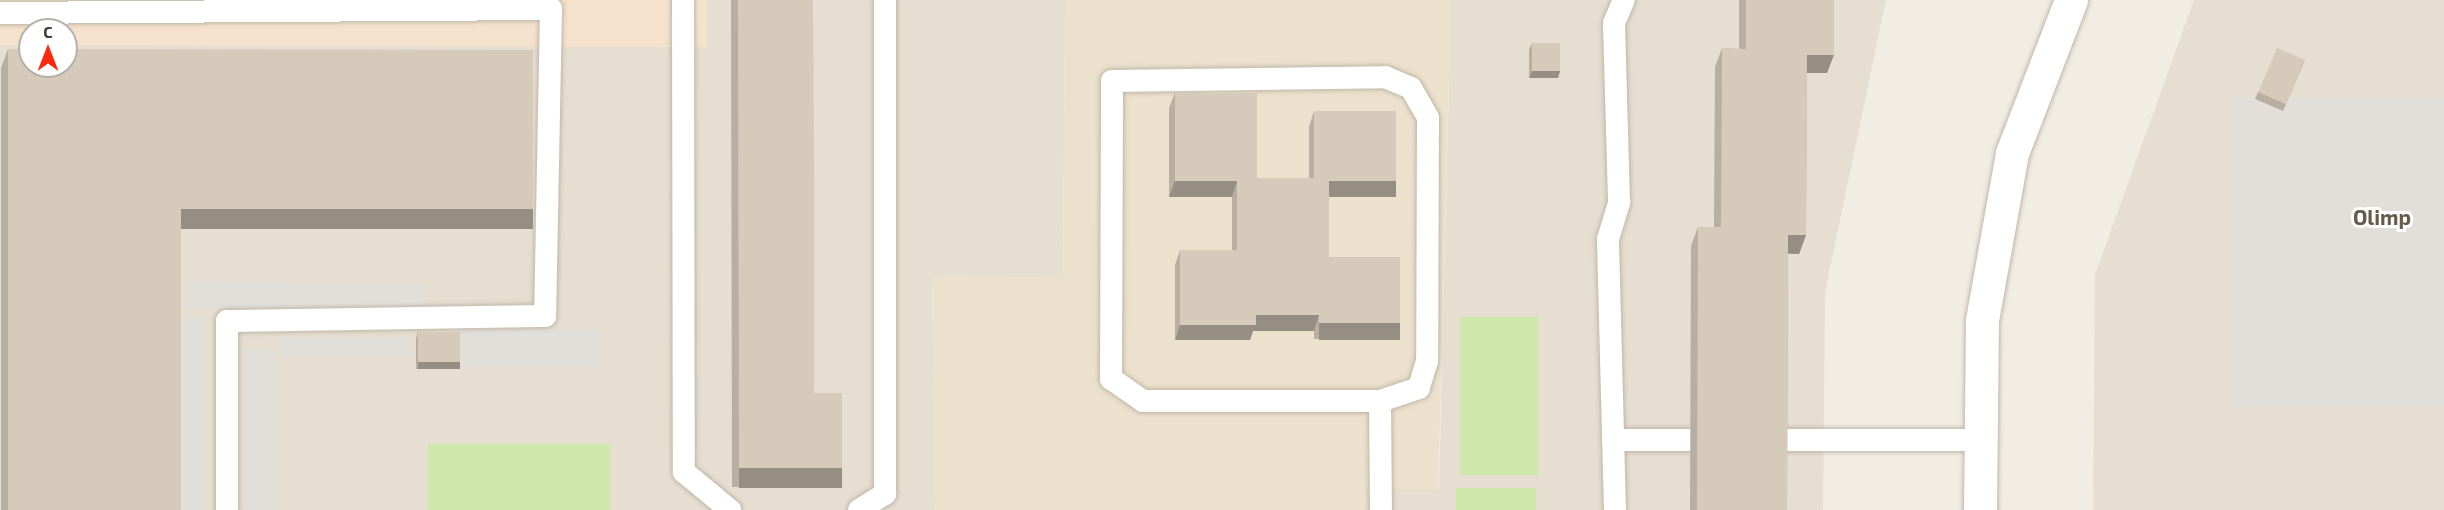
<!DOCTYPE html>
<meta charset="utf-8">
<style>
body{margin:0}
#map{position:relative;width:2444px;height:510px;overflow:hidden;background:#f2ede3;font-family:"Exo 2",sans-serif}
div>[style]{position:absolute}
.residential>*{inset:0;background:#e6ded0}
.commercial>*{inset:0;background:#f5e2cc}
.education>*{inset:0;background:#ebe1cc}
.green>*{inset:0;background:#cee7aa;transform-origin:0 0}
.parking>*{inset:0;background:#e2dfdb;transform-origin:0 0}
.roads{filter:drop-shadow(0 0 2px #c0b7a8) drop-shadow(0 0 2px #c0b7a8)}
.service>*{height:22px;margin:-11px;padding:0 11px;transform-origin:11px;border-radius:11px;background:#fff}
.tertiary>*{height:33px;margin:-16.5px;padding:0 16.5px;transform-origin:16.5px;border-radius:16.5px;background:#fff}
.wall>*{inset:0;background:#b8aea1}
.shaded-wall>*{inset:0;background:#968d83;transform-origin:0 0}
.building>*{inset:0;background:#d6cabb;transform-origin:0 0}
span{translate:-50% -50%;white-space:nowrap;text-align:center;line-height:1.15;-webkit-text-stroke:6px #fff;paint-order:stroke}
.neighbourhood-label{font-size:21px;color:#665a4a;font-weight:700}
.north{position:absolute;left:18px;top:18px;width:60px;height:60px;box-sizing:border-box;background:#fff;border:2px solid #b4b1ad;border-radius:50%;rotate:0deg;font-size:16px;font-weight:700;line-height:24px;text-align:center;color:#433c33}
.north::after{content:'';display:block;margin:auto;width:21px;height:27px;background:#fd290e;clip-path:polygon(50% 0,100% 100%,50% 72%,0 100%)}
</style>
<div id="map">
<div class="residential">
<div style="clip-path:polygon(707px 0,1065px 0,1063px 278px,932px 276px,935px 510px,0 510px,0 45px,30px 45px,30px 66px,66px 66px,66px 45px,707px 46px)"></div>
<div style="clip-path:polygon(1451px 0,1886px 0,1825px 292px,1823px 510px,1366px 510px,1366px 489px,1439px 488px)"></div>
<div style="clip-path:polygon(2194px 0,2444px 0,2444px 510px,2093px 510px,2095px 275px)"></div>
</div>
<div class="commercial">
<div style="clip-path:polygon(0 0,707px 0,707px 47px,66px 45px,66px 30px,30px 30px,30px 45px,0 45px)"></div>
</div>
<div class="education">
<div style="clip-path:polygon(1065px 0,1451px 0,1438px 489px,1366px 489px,1366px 510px,935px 510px,932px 276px,1063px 278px)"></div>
</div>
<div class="green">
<div style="left:1460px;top:317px;width:78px;height:158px"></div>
<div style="left:428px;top:444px;width:182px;height:66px"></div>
<div style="left:1536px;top:488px;width:22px;height:80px;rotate:90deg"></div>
</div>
<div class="parking">
<div style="left:2233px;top:98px;width:211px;height:308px"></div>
<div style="left:188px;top:281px;width:235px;height:26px;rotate:1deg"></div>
<div style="left:182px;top:317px;width:21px;height:193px"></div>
<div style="left:461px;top:330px;width:139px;height:37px"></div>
<div style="left:410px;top:337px;width:20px;height:130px;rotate:90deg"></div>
<div style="left:245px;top:350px;width:29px;height:160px"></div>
</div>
<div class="roads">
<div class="service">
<div style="left:683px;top:0;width:472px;rotate:89.9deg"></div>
<div style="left:684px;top:472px;width:60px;rotate:39.6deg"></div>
<div style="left:0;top:13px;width:551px;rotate:-0.42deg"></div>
<div style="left:551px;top:9px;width:307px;rotate:91.1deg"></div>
<div style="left:545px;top:316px;width:318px;rotate:179.1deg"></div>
<div style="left:227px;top:321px;width:189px;rotate:90deg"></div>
<div style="left:1380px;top:401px;width:237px;rotate:180deg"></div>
<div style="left:1143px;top:401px;width:39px;rotate:-145deg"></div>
<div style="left:1111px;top:379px;width:298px;rotate:-89.8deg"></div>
<div style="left:1112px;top:81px;width:273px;rotate:-0.8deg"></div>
<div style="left:1385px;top:77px;width:28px;rotate:23deg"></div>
<div style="left:1411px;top:88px;width:34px;rotate:60deg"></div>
<div style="left:1428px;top:118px;width:243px;rotate:90.2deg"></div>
<div style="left:1427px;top:361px;width:28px;rotate:107deg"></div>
<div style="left:1419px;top:388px;width:41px;rotate:161.6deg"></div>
<div style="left:1380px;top:401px;width:109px;rotate:89.5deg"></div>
<div style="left:1613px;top:440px;width:77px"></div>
<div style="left:1780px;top:440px;width:200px"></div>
<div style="left:859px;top:510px;width:31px;rotate:-32deg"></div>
<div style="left:885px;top:494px;width:494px;rotate:-90deg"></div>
<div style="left:1615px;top:510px;width:271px;rotate:-91.5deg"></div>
<div style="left:1608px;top:239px;width:39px;rotate:-73deg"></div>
<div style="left:1619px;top:202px;width:179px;rotate:-91.6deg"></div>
<div style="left:1614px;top:23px;width:25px;rotate:-67deg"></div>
</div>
<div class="tertiary">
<div style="left:1980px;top:510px;width:190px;rotate:-89.4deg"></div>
<div style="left:1982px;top:320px;width:170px;rotate:-79.8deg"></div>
<div style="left:2012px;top:153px;width:164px;rotate:-68.9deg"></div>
</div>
</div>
<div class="wall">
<div style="clip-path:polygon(731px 0,813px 0,814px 393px,835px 487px,732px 487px)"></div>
<div style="clip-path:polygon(1739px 0,1834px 0,1827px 73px,1807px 73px,1806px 235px,1799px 254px,1788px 254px,1787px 510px,1690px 510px,1691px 246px,1698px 227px,1714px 227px,1715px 67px,1722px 48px,1739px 49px)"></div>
<div style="clip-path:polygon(1532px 43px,1560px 71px,1558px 78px,1529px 78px,1529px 50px)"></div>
<div style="clip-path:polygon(8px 49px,526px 228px,181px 228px,181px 510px,1px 510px,1px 68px)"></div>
<div style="clip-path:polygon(2305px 60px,2283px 111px,2255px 99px,2258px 92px)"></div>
<div style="clip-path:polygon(1175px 93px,1257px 178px,1309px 178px,1309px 127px,1314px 111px,1391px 196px,1329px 196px,1329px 257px,1394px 339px,1314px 339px,1314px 331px,1253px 331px,1250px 340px,1175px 340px,1175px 265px,1180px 250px,1232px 250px,1232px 197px,1169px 197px,1169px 108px)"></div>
<div style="clip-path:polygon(418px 332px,460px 362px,457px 369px,416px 369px,416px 339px)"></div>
</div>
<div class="shaded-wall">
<div style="clip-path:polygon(1807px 55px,1834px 55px,1827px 73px,1800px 73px)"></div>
<div style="clip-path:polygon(1532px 71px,1560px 71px,1558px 78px,1529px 78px)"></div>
<div style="clip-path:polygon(1175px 181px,1237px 181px,1232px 197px,1169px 197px)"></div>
<div style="left:1329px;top:181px;width:67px;height:16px"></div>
<div style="left:181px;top:209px;width:352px;height:20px"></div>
<div style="clip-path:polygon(1788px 235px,1806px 235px,1799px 254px,1782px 253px)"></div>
<div style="clip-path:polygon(1256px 315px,1319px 315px,1314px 331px,1253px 331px,1250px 340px,1175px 340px,1180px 325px)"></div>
<div style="left:1319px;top:323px;width:81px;height:17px"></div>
<div style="left:418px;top:362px;width:42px;height:7px"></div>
<div style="left:739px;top:468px;width:103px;height:20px"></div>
</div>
<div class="building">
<div style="clip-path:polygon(738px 0,813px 0,814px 393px,842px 393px,842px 468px,739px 468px)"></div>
<div style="clip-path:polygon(1746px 0,1834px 0,1834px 55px,1807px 55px,1806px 235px,1788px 235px,1787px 510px,1697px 510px,1698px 227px,1721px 227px,1722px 48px,1746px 49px)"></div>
<div style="left:1532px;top:43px;width:28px;height:28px"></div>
<div style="left:2277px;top:48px;width:30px;height:48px;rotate:23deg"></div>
<div style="clip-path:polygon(8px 49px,30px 49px,30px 66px,66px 66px,66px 49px,533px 50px,533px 209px,181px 209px,181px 510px,8px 510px)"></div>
<div style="clip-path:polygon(1175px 93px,1257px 93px,1257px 178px,1314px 178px,1314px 111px,1396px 111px,1396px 181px,1329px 181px,1329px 257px,1400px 257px,1400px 323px,1319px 323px,1319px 315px,1256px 315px,1256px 325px,1180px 325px,1180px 250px,1237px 250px,1237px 181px,1175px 181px)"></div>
<div style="left:418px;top:332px;width:42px;height:30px"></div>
</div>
<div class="neighbourhood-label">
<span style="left:2382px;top:217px">Olimp</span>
</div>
<div class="north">С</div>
</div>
